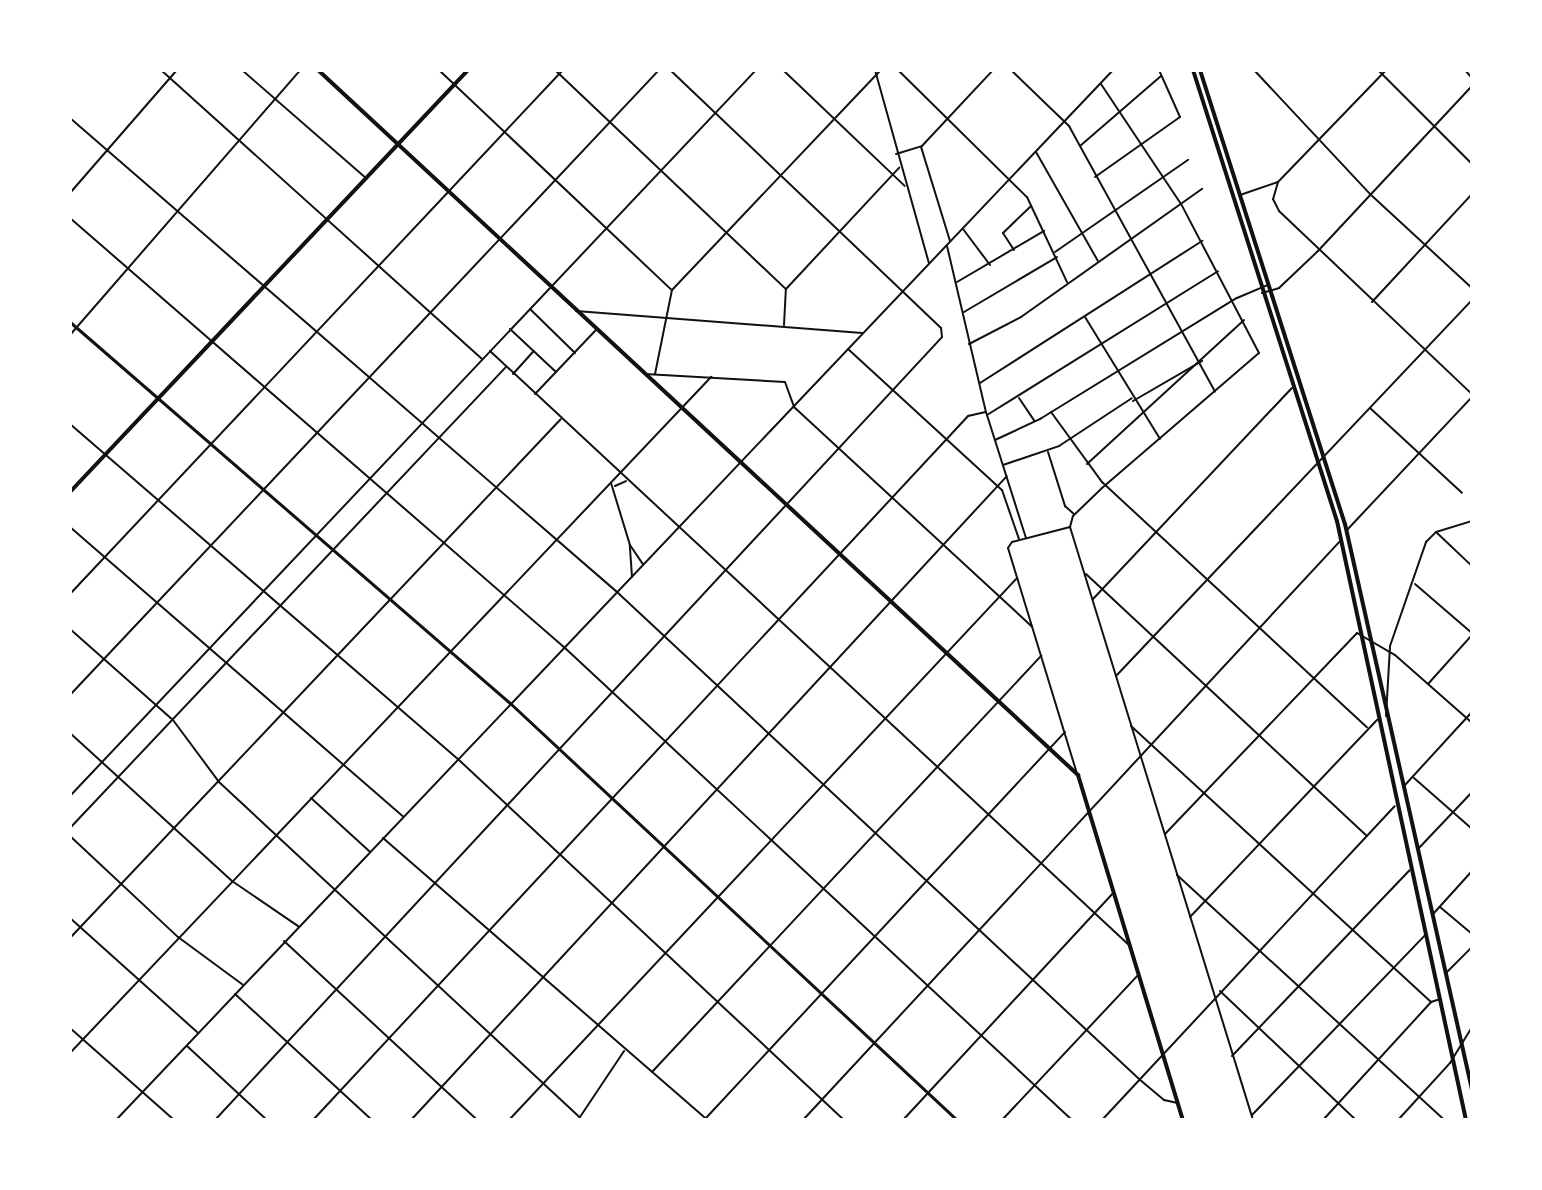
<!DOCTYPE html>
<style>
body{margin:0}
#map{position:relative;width:1542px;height:1190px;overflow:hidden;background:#fff;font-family:"Alegreya Sans",sans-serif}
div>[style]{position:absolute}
.minor>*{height:2px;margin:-1px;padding:0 1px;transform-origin:1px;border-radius:1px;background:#111}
.tertiary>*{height:3px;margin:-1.5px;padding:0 1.5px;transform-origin:1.5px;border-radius:1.5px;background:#111}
.secondary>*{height:4px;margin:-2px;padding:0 2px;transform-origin:2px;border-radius:2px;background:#111}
span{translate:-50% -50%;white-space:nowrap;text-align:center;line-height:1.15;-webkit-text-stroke:6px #fff;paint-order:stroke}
.frame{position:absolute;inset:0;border:72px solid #fff;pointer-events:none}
</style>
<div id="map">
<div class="minor">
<div style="left:161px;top:70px;width:432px;rotate:42deg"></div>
<div style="left:242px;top:70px;width:164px;rotate:41.1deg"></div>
<div style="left:439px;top:70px;width:320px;rotate:43.4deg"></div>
<div style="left:555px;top:70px;width:318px;rotate:43.5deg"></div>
<div style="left:783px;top:70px;width:168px;rotate:43.6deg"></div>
<div style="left:875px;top:70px;width:201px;rotate:74.4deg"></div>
<div style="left:898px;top:70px;width:181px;rotate:44.6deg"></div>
<div style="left:1027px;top:197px;width:94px;rotate:64.8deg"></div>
<div style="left:1011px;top:70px;width:81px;rotate:44deg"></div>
<div style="left:1069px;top:126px;width:303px;rotate:61.2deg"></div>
<div style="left:1254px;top:70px;width:170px;rotate:46.9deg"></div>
<div style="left:1370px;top:194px;width:139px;rotate:42.7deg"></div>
<div style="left:1378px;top:70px;width:133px;rotate:45deg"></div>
<div style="left:1465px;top:70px;width:11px;rotate:49deg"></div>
<div style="left:70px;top:118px;width:724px;rotate:40.91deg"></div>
<div style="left:617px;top:592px;width:714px;rotate:43.01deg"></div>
<div style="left:1139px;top:1079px;width:33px;rotate:40deg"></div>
<div style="left:1164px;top:1100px;width:14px;rotate:12deg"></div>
<div style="left:1080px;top:146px;width:107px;rotate:-40.8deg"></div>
<div style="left:1036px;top:152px;width:125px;rotate:60.4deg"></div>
<div style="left:896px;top:154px;width:27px;rotate:-17deg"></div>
<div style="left:1095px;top:177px;width:104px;rotate:-35.2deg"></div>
<div style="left:1180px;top:117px;width:51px;rotate:-114.1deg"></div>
<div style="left:1278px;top:182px;width:18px;rotate:106deg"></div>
<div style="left:1273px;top:199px;width:13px;rotate:63deg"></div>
<div style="left:1279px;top:211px;width:266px;rotate:43.5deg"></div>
<div style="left:70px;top:193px;width:163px;rotate:-49deg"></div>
<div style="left:1240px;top:195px;width:40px;rotate:-18.9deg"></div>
<div style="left:1278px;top:182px;width:156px;rotate:-46deg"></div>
<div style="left:70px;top:218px;width:656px;rotate:40.98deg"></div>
<div style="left:565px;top:648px;width:693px;rotate:42.95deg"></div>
<div style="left:963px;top:229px;width:45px;rotate:53.1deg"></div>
<div style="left:950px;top:241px;width:98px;rotate:-107.1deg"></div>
<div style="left:921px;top:147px;width:105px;rotate:-46.9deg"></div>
<div style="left:947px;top:246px;width:171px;rotate:76.8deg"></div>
<div style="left:986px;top:412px;width:132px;rotate:72.4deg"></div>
<div style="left:1014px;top:250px;width:20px;rotate:-123deg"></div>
<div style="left:1003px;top:233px;width:39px;rotate:-44deg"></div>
<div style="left:1055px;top:252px;width:162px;rotate:-34.7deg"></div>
<div style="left:957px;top:282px;width:101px;rotate:-30.4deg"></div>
<div style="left:786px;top:289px;width:166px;rotate:-47deg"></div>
<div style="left:672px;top:290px;width:303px;rotate:-46.5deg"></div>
<div style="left:1262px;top:293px;width:18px;rotate:-16deg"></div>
<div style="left:1279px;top:288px;width:54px;rotate:-43.5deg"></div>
<div style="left:1318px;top:251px;width:226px;rotate:-47deg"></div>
<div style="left:1372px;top:302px;width:147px;rotate:-47.2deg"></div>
<div style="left:530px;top:309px;width:63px;rotate:44.4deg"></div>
<div style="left:576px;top:311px;width:287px;rotate:4.4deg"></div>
<div style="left:964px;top:312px;width:108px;rotate:-30.6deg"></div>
<div style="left:1085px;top:317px;width:143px;rotate:58.4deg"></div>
<div style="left:784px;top:325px;width:36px;rotate:-87deg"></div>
<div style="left:510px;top:329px;width:63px;rotate:43.1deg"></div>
<div style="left:70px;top:335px;width:351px;rotate:-49deg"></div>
<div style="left:969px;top:344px;width:59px;rotate:-27.4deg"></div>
<div style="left:1021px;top:317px;width:222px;rotate:-35.3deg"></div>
<div style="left:848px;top:349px;width:209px;rotate:42.5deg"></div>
<div style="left:1002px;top:490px;width:52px;rotate:70.9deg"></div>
<div style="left:490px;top:351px;width:872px;rotate:42.91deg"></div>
<div style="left:513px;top:374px;width:31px;rotate:-48deg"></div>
<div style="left:645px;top:374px;width:140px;rotate:3.3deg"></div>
<div style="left:785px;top:382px;width:27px;rotate:70deg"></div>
<div style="left:794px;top:407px;width:324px;rotate:42.7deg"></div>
<div style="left:655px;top:374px;width:86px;rotate:-78.6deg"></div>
<div style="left:980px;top:383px;width:264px;rotate:-32.6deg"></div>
<div style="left:535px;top:394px;width:88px;rotate:-46.4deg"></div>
<div style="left:1019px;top:398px;width:27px;rotate:56deg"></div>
<div style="left:1133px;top:401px;width:80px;rotate:-30.1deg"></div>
<div style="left:1370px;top:408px;width:125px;rotate:42.7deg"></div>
<div style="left:1051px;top:412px;width:87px;rotate:53.9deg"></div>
<div style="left:1102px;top:482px;width:361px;rotate:42.8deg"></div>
<div style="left:987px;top:415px;width:272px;rotate:-31.9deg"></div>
<div style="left:70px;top:424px;width:514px;rotate:40.82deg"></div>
<div style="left:459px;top:760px;width:527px;rotate:43.08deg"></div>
<div style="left:995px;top:440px;width:50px;rotate:-25deg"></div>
<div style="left:1040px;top:419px;width:231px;rotate:-31.6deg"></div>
<div style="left:1237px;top:298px;width:33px;rotate:-23deg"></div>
<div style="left:1048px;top:452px;width:57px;rotate:72.5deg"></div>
<div style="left:1065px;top:506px;width:12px;rotate:42deg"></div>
<div style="left:1087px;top:464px;width:213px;rotate:-42.5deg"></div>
<div style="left:1003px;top:465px;width:59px;rotate:-18.7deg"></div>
<div style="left:1059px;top:446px;width:87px;rotate:-33.3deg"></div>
<div style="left:611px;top:483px;width:65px;rotate:73deg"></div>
<div style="left:615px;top:486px;width:12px;rotate:-24deg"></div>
<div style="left:70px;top:527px;width:441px;rotate:41deg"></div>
<div style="left:1070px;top:527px;width:621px;rotate:72.85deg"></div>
<div style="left:1070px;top:527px;width:11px;rotate:-75deg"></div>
<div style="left:1073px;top:516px;width:40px;rotate:-44deg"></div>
<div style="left:1102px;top:488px;width:207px;rotate:-40.7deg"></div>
<div style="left:1259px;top:353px;width:168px;rotate:-117.6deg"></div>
<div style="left:1181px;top:204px;width:144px;rotate:-123.7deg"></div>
<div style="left:1070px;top:527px;width:60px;rotate:165.5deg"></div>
<div style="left:1012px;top:542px;width:7px;rotate:124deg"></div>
<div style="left:1008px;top:548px;width:235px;rotate:73deg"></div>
<div style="left:1347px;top:530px;width:183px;rotate:-46.8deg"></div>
<div style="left:1436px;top:532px;width:50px;rotate:43.4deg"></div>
<div style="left:1086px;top:574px;width:383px;rotate:43deg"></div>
<div style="left:632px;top:577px;width:32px;rotate:-94deg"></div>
<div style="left:630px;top:545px;width:23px;rotate:56deg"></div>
<div style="left:1415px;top:584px;width:75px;rotate:40.7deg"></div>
<div style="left:70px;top:594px;width:719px;rotate:-46.75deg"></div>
<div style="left:1093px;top:599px;width:290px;rotate:-46.7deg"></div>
<div style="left:70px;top:629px;width:137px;rotate:41.5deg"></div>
<div style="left:173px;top:720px;width:77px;rotate:53.4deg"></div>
<div style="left:219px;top:782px;width:492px;rotate:42.9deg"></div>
<div style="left:1116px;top:676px;width:518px;rotate:-46.57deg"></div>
<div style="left:1428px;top:684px;width:66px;rotate:-48.1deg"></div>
<div style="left:70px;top:695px;width:859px;rotate:-46.7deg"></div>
<div style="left:1386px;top:716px;width:70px;rotate:-86.7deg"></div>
<div style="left:1390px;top:646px;width:110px;rotate:-70.9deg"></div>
<div style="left:1426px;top:542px;width:14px;rotate:-45deg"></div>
<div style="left:1436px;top:532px;width:38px;rotate:-17deg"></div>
<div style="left:1131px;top:726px;width:408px;rotate:42.6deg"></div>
<div style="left:70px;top:733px;width:219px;rotate:42.4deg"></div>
<div style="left:232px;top:881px;width:80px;rotate:34.3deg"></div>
<div style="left:1414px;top:778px;width:77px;rotate:41.3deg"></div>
<div style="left:1405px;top:785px;width:99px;rotate:-47.5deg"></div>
<div style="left:70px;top:796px;width:999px;rotate:-46.62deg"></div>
<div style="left:311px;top:798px;width:79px;rotate:42.4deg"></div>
<div style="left:70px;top:828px;width:635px;rotate:-46.6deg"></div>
<div style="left:1165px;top:834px;width:278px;rotate:-46.3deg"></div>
<div style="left:1357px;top:633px;width:44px;rotate:30.1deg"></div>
<div style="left:1395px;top:655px;width:103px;rotate:41.4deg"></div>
<div style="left:70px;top:836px;width:148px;rotate:43.1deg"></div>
<div style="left:178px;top:937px;width:81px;rotate:36.4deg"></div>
<div style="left:383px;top:838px;width:430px;rotate:41deg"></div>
<div style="left:1418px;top:849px;width:79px;rotate:-46.5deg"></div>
<div style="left:1177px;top:875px;width:362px;rotate:42.5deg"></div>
<div style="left:1440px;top:907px;width:42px;rotate:40.2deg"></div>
<div style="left:1434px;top:913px;width:57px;rotate:-47.9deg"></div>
<div style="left:1190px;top:917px;width:272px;rotate:-46.5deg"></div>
<div style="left:70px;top:918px;width:171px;rotate:41.9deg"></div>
<div style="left:70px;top:938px;width:714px;rotate:-46.59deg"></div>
<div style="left:284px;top:941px;width:263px;rotate:42.8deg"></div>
<div style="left:1446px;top:973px;width:37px;rotate:-45deg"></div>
<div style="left:1220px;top:991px;width:187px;rotate:43.5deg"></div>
<div style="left:235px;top:994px;width:186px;rotate:42.6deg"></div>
<div style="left:70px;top:1028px;width:139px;rotate:41.5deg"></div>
<div style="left:187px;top:1046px;width:109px;rotate:42.8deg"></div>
<div style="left:70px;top:1053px;width:932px;rotate:-46.52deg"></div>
<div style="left:1232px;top:1056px;width:257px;rotate:-46.3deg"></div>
<div style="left:652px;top:1072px;width:570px;rotate:-46.92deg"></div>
<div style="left:1252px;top:1115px;width:250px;rotate:-46.1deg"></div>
<div style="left:706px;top:1118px;width:527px;rotate:-47.08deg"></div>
<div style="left:116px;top:1120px;width:1448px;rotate:-46.48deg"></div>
<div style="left:215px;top:1120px;width:1068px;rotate:-47.12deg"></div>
<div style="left:942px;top:337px;width:9px;rotate:-96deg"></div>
<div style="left:941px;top:328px;width:374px;rotate:-136.4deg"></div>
<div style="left:313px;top:1120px;width:962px;rotate:-47.06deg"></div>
<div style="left:968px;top:416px;width:18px;rotate:-13deg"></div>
<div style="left:411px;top:1120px;width:877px;rotate:-47.22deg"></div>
<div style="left:509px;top:1120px;width:743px;rotate:-46.85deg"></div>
<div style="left:578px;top:1120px;width:83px;rotate:-56.3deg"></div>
<div style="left:803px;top:1120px;width:791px;rotate:-47.15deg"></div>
<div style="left:903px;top:1120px;width:309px;rotate:-47.2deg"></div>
<div style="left:1002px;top:1120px;width:199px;rotate:-46.8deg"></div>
<div style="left:1102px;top:1120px;width:429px;rotate:-47deg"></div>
<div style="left:1323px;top:1120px;width:160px;rotate:-47.5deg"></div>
<div style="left:1431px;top:1002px;width:9px;rotate:-18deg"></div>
<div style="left:1398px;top:1120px;width:77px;rotate:-47.6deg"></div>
<div style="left:1450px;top:1063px;width:42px;rotate:-58.6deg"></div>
</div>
<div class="tertiary">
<div style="left:70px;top:322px;width:583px;rotate:40.9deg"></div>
<div style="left:511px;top:704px;width:610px;rotate:43.01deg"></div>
</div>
<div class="secondary">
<div style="left:318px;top:70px;width:1037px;rotate:42.85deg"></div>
<div style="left:1078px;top:775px;width:361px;rotate:73.1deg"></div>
<div style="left:1193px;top:70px;width:473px;rotate:72.3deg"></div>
<div style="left:1337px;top:521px;width:613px;rotate:77.85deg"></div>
<div style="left:1200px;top:70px;width:477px;rotate:72.3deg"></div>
<div style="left:1345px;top:524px;width:580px;rotate:77.35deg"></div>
<div style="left:70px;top:492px;width:580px;rotate:-46.68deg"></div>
</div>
<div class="frame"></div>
</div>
